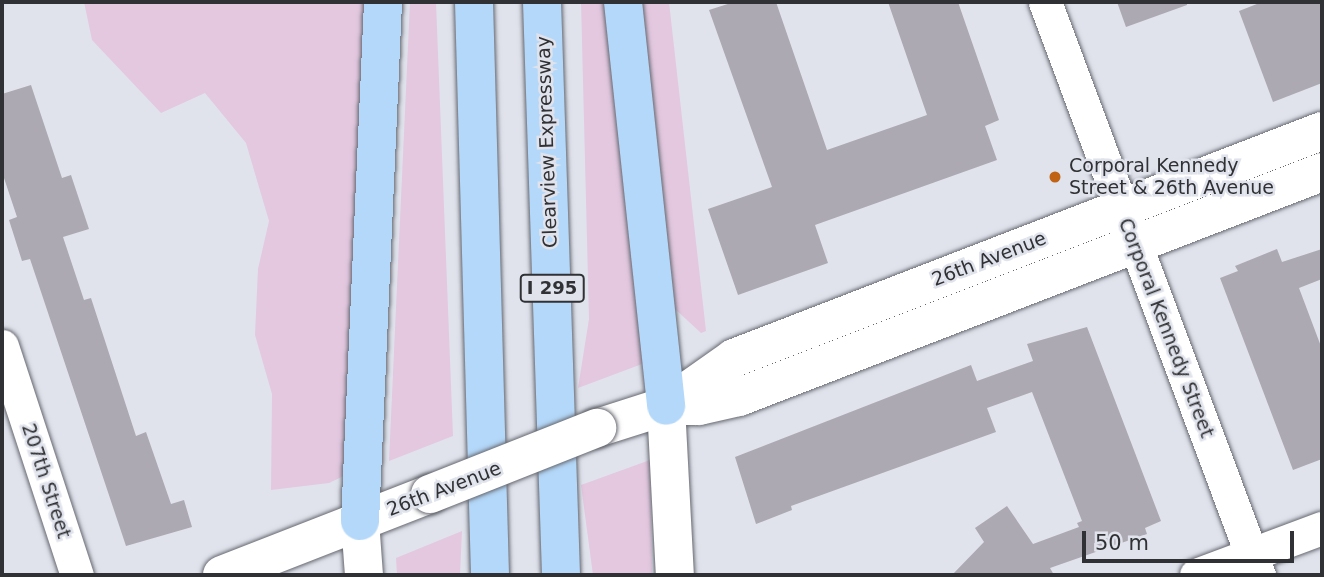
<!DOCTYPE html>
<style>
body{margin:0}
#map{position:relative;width:1324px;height:577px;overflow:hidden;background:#e0e3ec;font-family:"DejaVu Sans",sans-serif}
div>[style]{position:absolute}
.green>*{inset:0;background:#e3c8e0}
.building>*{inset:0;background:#aca9b2}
.roads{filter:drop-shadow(0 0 2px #666870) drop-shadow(0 0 2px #666870)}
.minor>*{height:33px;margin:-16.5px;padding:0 16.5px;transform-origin:16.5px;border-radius:16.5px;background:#fff}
.tertiary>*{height:38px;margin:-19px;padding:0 19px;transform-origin:19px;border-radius:19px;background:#fff}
.motorway>*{height:38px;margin:-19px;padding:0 19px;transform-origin:19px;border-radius:19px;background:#b4d8f9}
.bridges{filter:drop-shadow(0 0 2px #666870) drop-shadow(0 0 2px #666870)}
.tertiary-bridge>*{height:38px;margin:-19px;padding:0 19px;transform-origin:19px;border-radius:19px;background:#fff}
.dots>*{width:19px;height:19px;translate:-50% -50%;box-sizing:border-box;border:4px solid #e0e3ec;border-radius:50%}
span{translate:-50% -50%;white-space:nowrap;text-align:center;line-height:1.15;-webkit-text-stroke:5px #e0e3ec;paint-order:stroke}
.shield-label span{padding:2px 5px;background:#e0e3ec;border:2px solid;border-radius:5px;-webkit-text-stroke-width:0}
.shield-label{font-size:18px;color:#303134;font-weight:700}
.street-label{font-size:19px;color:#303134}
.poi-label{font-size:19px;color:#303134}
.left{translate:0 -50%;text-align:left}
.frame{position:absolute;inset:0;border:4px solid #303134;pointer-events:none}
.scale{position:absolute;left:1082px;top:531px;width:212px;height:32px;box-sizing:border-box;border:4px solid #303134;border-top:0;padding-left:9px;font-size:21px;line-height:24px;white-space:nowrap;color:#303134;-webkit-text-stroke:5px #e0e3ec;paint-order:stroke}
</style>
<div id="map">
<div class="green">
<div style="clip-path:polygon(84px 2px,371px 2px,358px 469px,329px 483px,271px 490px,272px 394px,255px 335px,258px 269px,269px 221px,246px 143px,205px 93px,161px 113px,92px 40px)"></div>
<div style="clip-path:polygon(410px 2px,436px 2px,453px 436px,389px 461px)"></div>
<div style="clip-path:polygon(581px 2px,612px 2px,650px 361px,578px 388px,589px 319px)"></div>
<div style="clip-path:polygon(641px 2px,669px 2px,706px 331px,701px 333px,675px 309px)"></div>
<div style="clip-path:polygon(650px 460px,652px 575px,593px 575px,581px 485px)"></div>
<div style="clip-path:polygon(462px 531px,460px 575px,397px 575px,396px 558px)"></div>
</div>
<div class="building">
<div style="clip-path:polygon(734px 2px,776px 2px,827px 150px,927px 115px,888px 2px,958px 2px,999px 120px,985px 126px,997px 160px,815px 225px,828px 263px,738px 295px,708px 209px,772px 187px,709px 10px)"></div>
<div style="clip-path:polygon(1117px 2px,1187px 2px,1187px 5px,1126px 27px)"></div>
<div style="clip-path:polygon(1262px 2px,1322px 2px,1322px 83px,1273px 102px,1239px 11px)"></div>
<div style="clip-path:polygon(31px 85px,62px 178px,71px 175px,89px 229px,63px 237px,84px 300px,91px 298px,136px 436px,146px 432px,171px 504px,184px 500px,192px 527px,126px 546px,30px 259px,22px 261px,9px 220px,17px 217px,2px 172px,2px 94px)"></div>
<div style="clip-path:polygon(1277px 249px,1282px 262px,1322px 249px,1322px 279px,1299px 288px,1322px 349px,1322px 459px,1293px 470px,1220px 278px,1238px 271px,1235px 266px)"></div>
<div style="clip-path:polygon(1087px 327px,1161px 521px,1145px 528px,1147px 534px,1050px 568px,1054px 575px,952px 575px,984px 542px,975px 528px,1007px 506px,1033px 544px,1079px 527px,1077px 523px,1082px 521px,1032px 392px,987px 408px,996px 432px,791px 506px,792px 510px,756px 524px,735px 457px,971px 365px,977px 381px,1033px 361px,1027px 344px)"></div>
</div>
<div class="roads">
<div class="minor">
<div style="left:1045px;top:2px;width:612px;rotate:69.52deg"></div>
<div style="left:2px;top:346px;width:241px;rotate:71.9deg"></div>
<div style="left:1196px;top:575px;width:134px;rotate:-20.5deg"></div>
</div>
<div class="tertiary">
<div style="left:666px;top:406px;width:83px;rotate:-35.2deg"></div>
<div style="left:734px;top:358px;width:630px;rotate:-21.11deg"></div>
<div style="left:666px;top:406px;width:169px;rotate:87deg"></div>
<div style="left:597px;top:428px;width:72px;rotate:-17.7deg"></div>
<div style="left:666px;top:406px;width:33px"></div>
<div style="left:699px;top:406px;width:41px;rotate:-12.7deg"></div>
<div style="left:739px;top:397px;width:625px;rotate:-21.1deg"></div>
<div style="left:360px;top:521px;width:54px;rotate:85.8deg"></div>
<div style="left:222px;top:575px;width:223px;rotate:-21.3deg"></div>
</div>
<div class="motorway">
<div style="left:474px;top:2px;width:573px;rotate:88.4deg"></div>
<div style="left:542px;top:2px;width:573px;rotate:88.1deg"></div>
<div style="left:623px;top:2px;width:406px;rotate:83.9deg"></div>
<div style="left:360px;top:521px;width:520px;rotate:-87.46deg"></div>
</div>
</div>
<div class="bridges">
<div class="tertiary-bridge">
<div style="left:430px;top:494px;width:180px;rotate:-21.6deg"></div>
</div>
</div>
<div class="dots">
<div style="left:1055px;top:177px;background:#c06314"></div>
</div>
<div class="shield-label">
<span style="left:552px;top:288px">I 295</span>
</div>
<div class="street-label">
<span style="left:547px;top:142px;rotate:-92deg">Clearview Expressway</span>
<span style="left:989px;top:259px;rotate:-21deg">26th Avenue</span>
<span style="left:1166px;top:328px;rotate:69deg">Corporal Kennedy Street</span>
<span style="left:46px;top:481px;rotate:72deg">207th Street</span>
<span style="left:444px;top:489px;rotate:-21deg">26th Avenue</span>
</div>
<div class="poi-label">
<span class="left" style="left:1069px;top:177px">Corporal Kennedy<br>Street &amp; 26th Avenue</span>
</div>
<div class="frame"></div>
<div class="scale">50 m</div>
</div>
